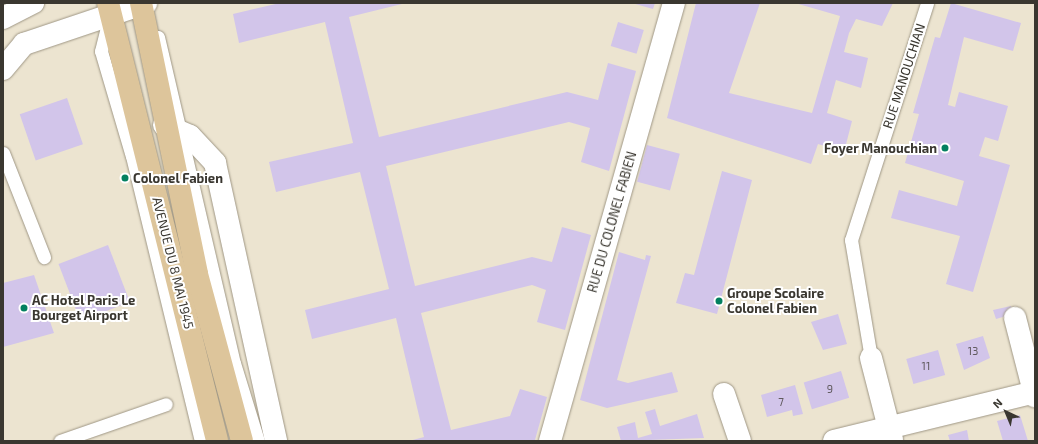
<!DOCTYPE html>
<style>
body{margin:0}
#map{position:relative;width:1038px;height:444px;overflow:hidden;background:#ece4d0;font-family:"Exo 2",sans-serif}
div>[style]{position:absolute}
.building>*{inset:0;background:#d2c5ea;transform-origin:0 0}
.roads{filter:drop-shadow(0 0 1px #9f9785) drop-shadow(0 0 1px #9f9785)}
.lane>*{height:13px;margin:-6.5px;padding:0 6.5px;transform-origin:6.5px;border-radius:6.5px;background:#fff}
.street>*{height:22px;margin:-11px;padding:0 11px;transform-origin:11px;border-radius:11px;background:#fff}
.primary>*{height:22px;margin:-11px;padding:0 11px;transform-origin:11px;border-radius:11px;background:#ddc59b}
.dots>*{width:11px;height:11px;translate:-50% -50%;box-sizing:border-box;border:2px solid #fff;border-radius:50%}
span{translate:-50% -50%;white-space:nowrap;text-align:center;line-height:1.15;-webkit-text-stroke:4px #fff;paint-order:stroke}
.number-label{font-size:11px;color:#605a5e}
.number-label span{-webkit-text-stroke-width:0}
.street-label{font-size:13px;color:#3a3730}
.poi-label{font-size:13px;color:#3a3730;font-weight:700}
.right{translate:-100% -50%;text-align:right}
.left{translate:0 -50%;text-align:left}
.frame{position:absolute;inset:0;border:4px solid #3a3730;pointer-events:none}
.north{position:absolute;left:986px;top:392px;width:40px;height:40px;-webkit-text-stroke:3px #fff;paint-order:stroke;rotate:316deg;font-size:11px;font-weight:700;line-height:16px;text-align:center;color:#3a3730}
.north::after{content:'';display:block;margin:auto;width:14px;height:18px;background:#3a3730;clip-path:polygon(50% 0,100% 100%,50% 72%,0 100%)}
</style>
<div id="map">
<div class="building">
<div style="clip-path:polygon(280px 3px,406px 3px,349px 17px,379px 137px,567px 92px,598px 100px,608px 63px,636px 71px,609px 171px,581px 162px,590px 128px,569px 122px,386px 166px,415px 286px,532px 257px,552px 262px,562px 227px,591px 235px,565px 330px,537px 322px,546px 290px,532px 285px,421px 313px,451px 430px,510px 416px,520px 389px,547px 397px,535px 440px,409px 441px,424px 437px,396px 318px,312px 339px,305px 310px,389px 289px,360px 172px,276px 192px,269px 162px,353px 143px,325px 22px,239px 43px,233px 14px)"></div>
<div style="clip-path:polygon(632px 3px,655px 3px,653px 9px)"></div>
<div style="clip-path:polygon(696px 3px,760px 3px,729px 93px,812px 113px,840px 16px,795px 3px,893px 3px,882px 26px,856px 19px,849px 33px,844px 52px,868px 58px,861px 88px,836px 80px,827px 113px,852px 121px,844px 152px,818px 144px,811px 164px,667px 118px)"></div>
<div style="clip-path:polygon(951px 3px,1021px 23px,1013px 51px,964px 37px,948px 105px,955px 107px,959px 92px,1008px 106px,998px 141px,985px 137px,979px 156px,1010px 165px,973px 292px,946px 284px,960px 236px,891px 218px,899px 190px,957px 206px,964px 181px,905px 163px,919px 114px,913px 113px,935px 37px,940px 38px)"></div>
<div style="left:618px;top:22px;width:27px;height:25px;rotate:17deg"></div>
<div style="left:67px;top:98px;width:49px;height:50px;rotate:71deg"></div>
<div style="left:647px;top:145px;width:34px;height:38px;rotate:15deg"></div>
<div style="clip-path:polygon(722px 171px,752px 180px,717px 314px,676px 303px,685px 273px,694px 275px)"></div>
<div style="left:108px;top:245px;width:61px;height:53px;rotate:69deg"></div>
<div style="clip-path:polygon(619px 252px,645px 260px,646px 255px,651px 256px,617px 380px,628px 383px,672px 372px,678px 392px,607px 408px,580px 400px)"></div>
<div style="clip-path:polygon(34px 275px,54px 333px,3px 347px,3px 283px)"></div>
<div style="clip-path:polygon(1011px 306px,1013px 314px,996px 319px,993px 310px)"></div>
<div style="clip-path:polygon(838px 314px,847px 344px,823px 350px,811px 322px)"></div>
<div style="clip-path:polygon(983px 336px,990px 358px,964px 370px,956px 344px)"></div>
<div style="left:938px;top:350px;width:26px;height:33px;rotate:74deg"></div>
<div style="left:841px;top:371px;width:28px;height:39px;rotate:73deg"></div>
<div style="clip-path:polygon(795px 385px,803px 414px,793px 416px,792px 410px,767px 417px,761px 395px)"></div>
<div style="clip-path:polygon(655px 409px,660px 426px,697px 414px,704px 438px,621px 441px,617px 427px,635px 422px,638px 438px,652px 434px,645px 412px)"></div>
<div style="clip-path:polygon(1020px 415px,1028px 441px,1003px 441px,997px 421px)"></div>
<div style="clip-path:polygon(967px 430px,969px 441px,950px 441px,948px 435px)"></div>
</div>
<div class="roads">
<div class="lane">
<div style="left:109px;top:19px;width:33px;rotate:104deg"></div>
<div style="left:101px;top:51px;width:109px;rotate:73.6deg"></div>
<div style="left:132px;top:156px;width:293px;rotate:76.4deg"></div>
<div style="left:158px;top:37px;width:335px;rotate:76.9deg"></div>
<div style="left:234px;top:363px;width:82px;rotate:72.9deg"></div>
<div style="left:3px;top:153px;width:112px;rotate:68.5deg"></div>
<div style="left:871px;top:358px;width:120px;rotate:-99.6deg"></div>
<div style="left:851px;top:240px;width:249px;rotate:-72.2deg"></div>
<div style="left:60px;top:441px;width:112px;rotate:-19.2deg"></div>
</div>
<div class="street">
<div style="left:3px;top:18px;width:34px;rotate:-27deg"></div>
<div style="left:3px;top:69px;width:33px;rotate:-50deg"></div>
<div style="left:24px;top:44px;width:129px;rotate:-18.6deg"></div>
<div style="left:164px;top:125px;width:28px;rotate:23deg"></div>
<div style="left:190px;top:136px;width:37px;rotate:47deg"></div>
<div style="left:215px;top:163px;width:285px;rotate:77.6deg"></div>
<div style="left:1015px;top:318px;width:81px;rotate:75.6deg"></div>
<div style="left:871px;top:358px;width:85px;rotate:75.6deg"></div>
<div style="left:724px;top:394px;width:50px;rotate:71.2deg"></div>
<div style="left:550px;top:441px;width:455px;rotate:-74.2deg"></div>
<div style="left:834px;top:441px;width:207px;rotate:-13.7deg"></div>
</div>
<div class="primary">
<div style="left:108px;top:3px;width:451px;rotate:76deg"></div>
<div style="left:141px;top:3px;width:277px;rotate:78.3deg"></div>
<div style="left:197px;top:274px;width:173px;rotate:74.9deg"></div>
</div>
</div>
<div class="dots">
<div style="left:945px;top:148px;background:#038060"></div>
<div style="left:125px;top:178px;background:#038060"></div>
<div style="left:719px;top:301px;background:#038060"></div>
<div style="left:24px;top:308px;background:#038060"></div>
</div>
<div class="number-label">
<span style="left:973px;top:351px">13</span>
<span style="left:926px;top:366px">11</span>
<span style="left:830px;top:389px">9</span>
<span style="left:781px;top:402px">7</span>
</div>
<div class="street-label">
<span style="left:904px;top:76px;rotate:-72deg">RUE MANOUCHIAN</span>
<span style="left:612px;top:222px;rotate:-74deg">RUE DU COLONEL FABIEN</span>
<span style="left:173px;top:263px;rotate:76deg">AVENUE DU 8 MAI 1945</span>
</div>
<div class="poi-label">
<span class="right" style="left:937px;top:148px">Foyer Manouchian</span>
<span class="left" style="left:133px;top:178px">Colonel Fabien</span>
<span class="left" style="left:727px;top:301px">Groupe Scolaire<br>Colonel Fabien</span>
<span class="left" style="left:32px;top:308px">AC Hotel Paris Le<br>Bourget Airport</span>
</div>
<div class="frame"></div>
<div class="north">N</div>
</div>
